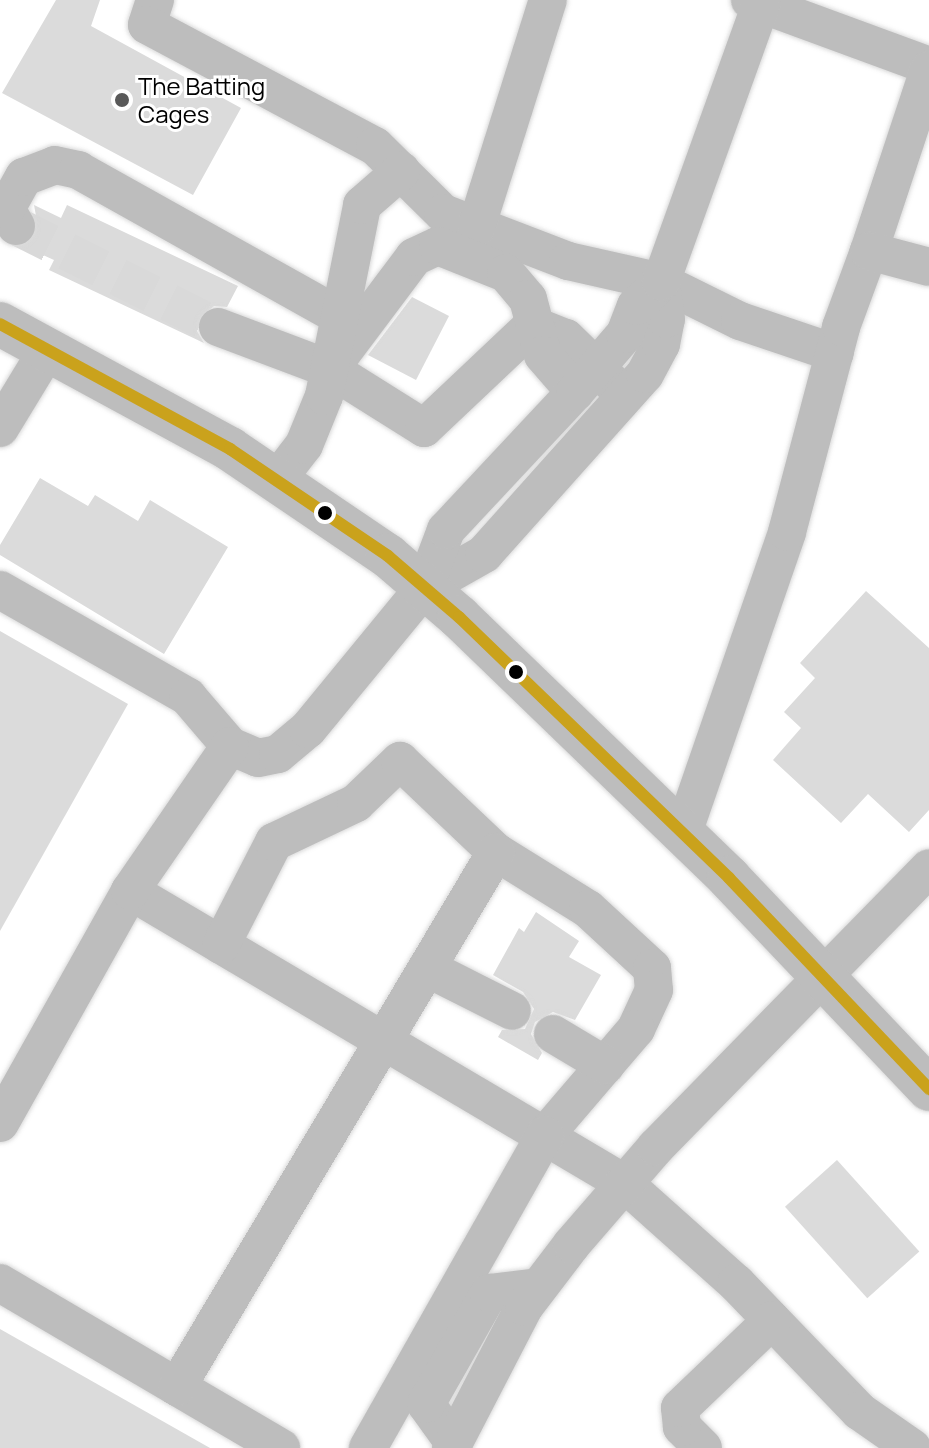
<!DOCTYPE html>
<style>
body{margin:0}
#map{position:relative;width:929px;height:1448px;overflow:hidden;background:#fff;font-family:Manrope,sans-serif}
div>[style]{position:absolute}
.building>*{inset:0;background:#dbdbdb;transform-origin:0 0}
.minor-tunnel>*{height:38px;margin-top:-19px;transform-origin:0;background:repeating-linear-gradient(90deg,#d9d9d9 0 38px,transparent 0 57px)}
.roads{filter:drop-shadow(0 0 2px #dbdbdb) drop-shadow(0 0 2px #dbdbdb)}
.minor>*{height:38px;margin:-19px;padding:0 19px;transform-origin:19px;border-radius:19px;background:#bdbdbd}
.major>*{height:44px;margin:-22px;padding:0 22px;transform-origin:22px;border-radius:22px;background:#bdbdbd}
.bus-1>*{height:12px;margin:-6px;padding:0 6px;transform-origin:6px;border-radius:6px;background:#caa21c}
.dots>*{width:22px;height:22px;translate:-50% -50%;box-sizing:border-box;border:4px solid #fff;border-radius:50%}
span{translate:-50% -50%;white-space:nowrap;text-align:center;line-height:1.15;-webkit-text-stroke:6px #fff;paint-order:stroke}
.poi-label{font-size:24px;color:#000}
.left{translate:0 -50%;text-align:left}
</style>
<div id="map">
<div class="building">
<div style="clip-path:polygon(56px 0,100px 0,91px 26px,241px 108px,193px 195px,2px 93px)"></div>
<div style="clip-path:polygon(34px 205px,61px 218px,67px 205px,238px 286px,227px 307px,214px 306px,198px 319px,197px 331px,204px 343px,49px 270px,54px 260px,23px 246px,38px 227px)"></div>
<div style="clip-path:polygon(412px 297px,449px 316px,416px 380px,368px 355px)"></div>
<div style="clip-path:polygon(40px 478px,88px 506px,95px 495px,138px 521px,150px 500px,228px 547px,164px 654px,0 555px,0 545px)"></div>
<div style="clip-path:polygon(866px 591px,929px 648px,929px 810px,909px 832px,868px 794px,841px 823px,773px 760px,801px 728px,784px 712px,815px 678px,800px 663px)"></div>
<div style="clip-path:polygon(0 631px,128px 704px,0 931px)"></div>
<div style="clip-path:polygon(536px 912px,579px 941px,569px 957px,601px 975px,575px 1020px,553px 1012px,535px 1022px,531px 1034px,542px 1053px,538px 1060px,498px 1037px,502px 1030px,525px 1029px,534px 1009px,523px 992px,493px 975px,519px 928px,524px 932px)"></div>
<div style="left:837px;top:1160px;width:123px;height:70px;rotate:48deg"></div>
<div style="clip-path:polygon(0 1329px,210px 1448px,0 1448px)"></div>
</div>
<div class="minor-tunnel">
<div style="left:16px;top:226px;width:226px;rotate:26.6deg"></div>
</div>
<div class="roads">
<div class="minor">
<div style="left:155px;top:0;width:26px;rotate:108deg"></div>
<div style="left:147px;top:25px;width:258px;rotate:28deg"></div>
<div style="left:375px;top:146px;width:95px;rotate:44.6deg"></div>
<div style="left:443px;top:213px;width:134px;rotate:21deg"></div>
<div style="left:568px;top:261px;width:95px;rotate:12.7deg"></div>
<div style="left:661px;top:282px;width:88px;rotate:26.3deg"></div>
<div style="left:740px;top:321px;width:100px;rotate:18.6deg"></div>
<div style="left:750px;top:0;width:191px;rotate:20.2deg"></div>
<div style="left:16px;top:226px;width:20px;rotate:-120deg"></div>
<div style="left:6px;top:209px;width:37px;rotate:-61deg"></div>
<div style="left:24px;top:177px;width:33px;rotate:-21deg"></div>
<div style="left:55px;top:165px;width:24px;rotate:12deg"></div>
<div style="left:78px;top:170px;width:301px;rotate:29.2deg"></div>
<div style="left:476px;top:228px;width:239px;rotate:-72.5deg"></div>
<div style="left:869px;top:251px;width:191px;rotate:-71.7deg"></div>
<div style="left:533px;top:325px;width:35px;rotate:22deg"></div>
<div style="left:566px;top:338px;width:66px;rotate:44.4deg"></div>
<div style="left:218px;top:327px;width:120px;rotate:20.6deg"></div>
<div style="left:330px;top:369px;width:111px;rotate:32.1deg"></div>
<div style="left:424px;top:428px;width:150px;rotate:-43.4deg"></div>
<div style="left:330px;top:369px;width:140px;rotate:-53.1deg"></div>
<div style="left:414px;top:257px;width:26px;rotate:-25deg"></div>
<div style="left:438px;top:246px;width:73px;rotate:21.7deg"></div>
<div style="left:506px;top:273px;width:34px;rotate:50deg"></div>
<div style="left:528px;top:299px;width:58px;rotate:75deg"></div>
<div style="left:543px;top:355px;width:49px;rotate:49.1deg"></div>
<div style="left:0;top:428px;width:92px;rotate:-58.7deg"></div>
<div style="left:277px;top:480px;width:44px;rotate:-52.4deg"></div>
<div style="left:304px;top:445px;width:53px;rotate:-67.8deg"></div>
<div style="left:324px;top:396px;width:195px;rotate:-78.7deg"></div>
<div style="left:362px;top:205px;width:52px;rotate:-41.1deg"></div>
<div style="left:424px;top:588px;width:69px;rotate:-29.5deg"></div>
<div style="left:484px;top:554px;width:241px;rotate:-48.2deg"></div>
<div style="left:645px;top:374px;width:34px;rotate:-62deg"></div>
<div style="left:661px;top:344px;width:25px;rotate:-79deg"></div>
<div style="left:666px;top:319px;width:37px;rotate:-98deg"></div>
<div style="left:0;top:590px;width:216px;rotate:29.6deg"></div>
<div style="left:188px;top:697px;width:65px;rotate:49.4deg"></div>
<div style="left:230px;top:746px;width:30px;rotate:23deg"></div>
<div style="left:258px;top:758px;width:20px;rotate:-11deg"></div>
<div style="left:278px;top:754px;width:39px;rotate:-40deg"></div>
<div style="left:308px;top:729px;width:183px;rotate:-50.6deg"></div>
<div style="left:424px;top:588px;width:62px;rotate:-69.2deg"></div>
<div style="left:446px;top:530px;width:189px;rotate:-46.9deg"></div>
<div style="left:575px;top:392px;width:77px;rotate:-49.2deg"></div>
<div style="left:625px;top:334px;width:30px;rotate:-69deg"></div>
<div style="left:636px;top:306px;width:35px;rotate:-44deg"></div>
<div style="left:661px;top:282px;width:295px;rotate:-70.2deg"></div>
<div style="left:683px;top:833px;width:318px;rotate:-70.9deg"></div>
<div style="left:787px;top:532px;width:212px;rotate:-75.2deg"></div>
<div style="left:841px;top:327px;width:81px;rotate:-69.8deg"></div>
<div style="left:869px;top:251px;width:62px;rotate:14.9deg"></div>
<div style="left:130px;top:891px;width:574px;rotate:30.59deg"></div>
<div style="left:624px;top:1183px;width:150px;rotate:41.8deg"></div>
<div style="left:736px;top:1283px;width:178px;rotate:46.1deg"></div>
<div style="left:859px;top:1411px;width:65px;rotate:34.9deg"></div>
<div style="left:221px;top:945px;width:116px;rotate:-62.8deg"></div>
<div style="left:274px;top:842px;width:91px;rotate:-25.4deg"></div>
<div style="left:356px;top:803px;width:61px;rotate:-43.7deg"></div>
<div style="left:400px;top:761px;width:132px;rotate:43.5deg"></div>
<div style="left:496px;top:852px;width:108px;rotate:31.8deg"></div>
<div style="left:588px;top:909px;width:87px;rotate:42.7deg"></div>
<div style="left:652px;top:968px;width:22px;rotate:85deg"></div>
<div style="left:654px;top:990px;width:43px;rotate:114.8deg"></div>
<div style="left:636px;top:1029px;width:140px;rotate:130.6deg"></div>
<div style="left:545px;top:1135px;width:360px;rotate:119.5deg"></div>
<div style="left:427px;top:968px;width:95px;rotate:26.8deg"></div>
<div style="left:553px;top:1034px;width:61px;rotate:30.8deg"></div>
<div style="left:0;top:1123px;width:266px;rotate:-60.7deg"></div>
<div style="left:130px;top:891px;width:176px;rotate:-55.4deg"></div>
<div style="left:0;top:1283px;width:326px;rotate:30.4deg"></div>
<div style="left:177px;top:1387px;width:623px;rotate:-59.19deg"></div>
<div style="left:454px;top:1443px;width:48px;rotate:-125.7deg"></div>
<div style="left:426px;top:1404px;width:128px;rotate:-60.4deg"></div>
<div style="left:489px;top:1293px;width:50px;rotate:-6.8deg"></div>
<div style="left:451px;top:1448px;width:159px;rotate:-62.6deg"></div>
<div style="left:524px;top:1307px;width:79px;rotate:-52.7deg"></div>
<div style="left:572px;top:1244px;width:128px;rotate:-49.1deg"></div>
<div style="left:656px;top:1147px;width:390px;rotate:-45.6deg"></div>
<div style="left:703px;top:1448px;width:30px;rotate:-135deg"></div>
<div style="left:682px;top:1427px;width:19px;rotate:-96deg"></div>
<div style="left:680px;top:1408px;width:127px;rotate:-43.7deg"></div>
</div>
<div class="major">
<div style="left:0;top:324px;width:262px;rotate:28.5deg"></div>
<div style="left:230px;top:449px;width:191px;rotate:34.1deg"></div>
<div style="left:388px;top:556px;width:94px;rotate:40.7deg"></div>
<div style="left:459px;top:617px;width:376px;rotate:44deg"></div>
<div style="left:729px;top:878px;width:291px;rotate:46.5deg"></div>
</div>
</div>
<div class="bus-1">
<div style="left:0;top:324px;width:262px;rotate:28.5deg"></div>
<div style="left:230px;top:449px;width:191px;rotate:34.1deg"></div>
<div style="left:388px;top:556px;width:94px;rotate:40.7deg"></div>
<div style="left:459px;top:617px;width:376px;rotate:44deg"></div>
<div style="left:729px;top:878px;width:291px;rotate:46.5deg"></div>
</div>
<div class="dots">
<div style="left:122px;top:100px;background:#595959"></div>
<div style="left:325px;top:513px;background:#000"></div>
<div style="left:516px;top:672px;background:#000"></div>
</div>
<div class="poi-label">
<span class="left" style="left:138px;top:100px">The Batting<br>Cages</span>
</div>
</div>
